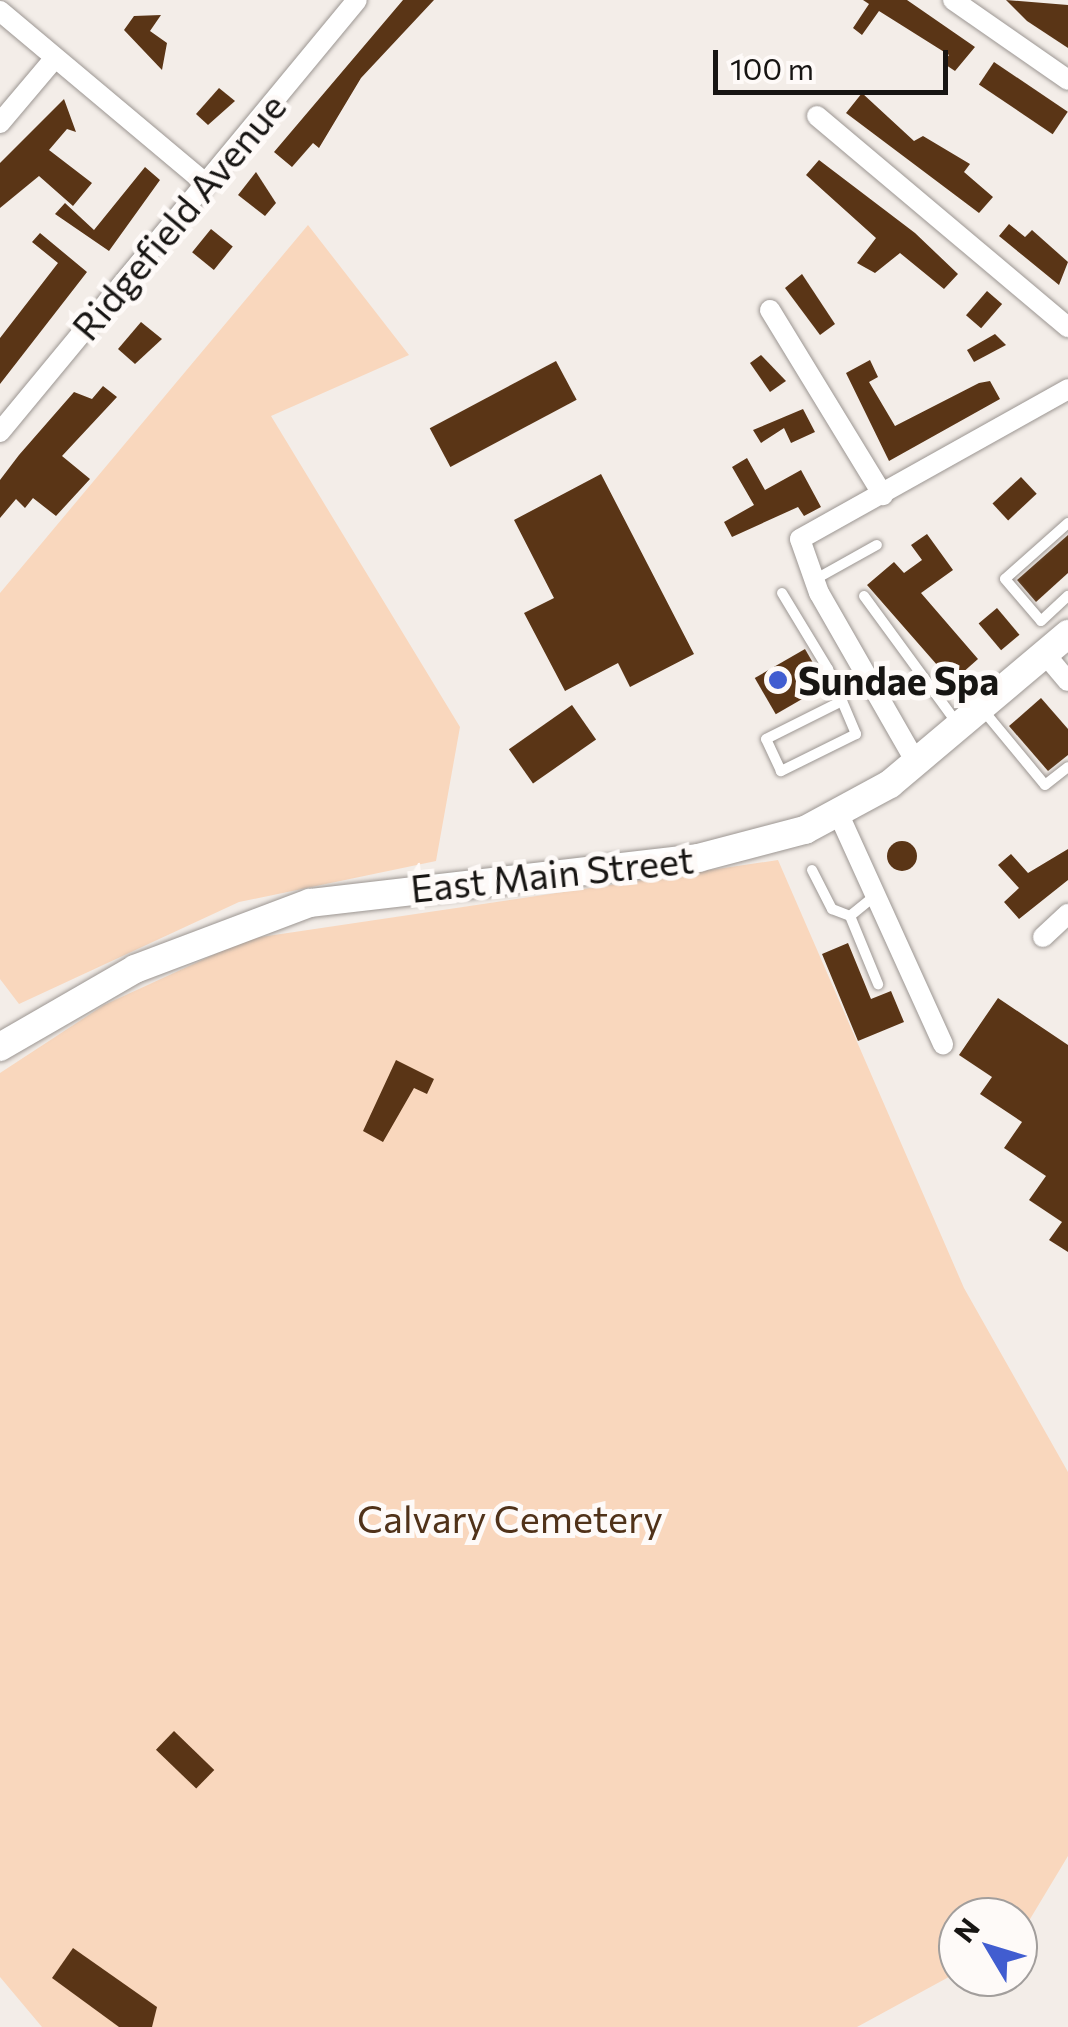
<!DOCTYPE html>
<style>
body{margin:0}
#map{position:relative;width:1068px;height:2027px;overflow:hidden;background:#f3ede8;font-family:Commissioner,sans-serif}
div>[style]{position:absolute}
.green>*{inset:0;background:#f9d7bd}
.building>*{inset:0;background:#5a3516;transform-origin:0 0}
.round{border-radius:50%}
.roads{filter:drop-shadow(0 0 2px #9c9692) drop-shadow(0 0 2px #9c9692)}
.service>*{height:10px;margin:-5px;padding:0 5px;transform-origin:5px;border-radius:5px;background:#fff}
.minor>*{height:20px;margin:-10px;padding:0 10px;transform-origin:10px;border-radius:10px;background:#fff}
.secondary>*{height:28px;margin:-14px;padding:0 14px;transform-origin:14px;border-radius:14px;background:#fff}
.dots>*{width:28px;height:28px;translate:-50% -50%;box-sizing:border-box;border:5px solid #fefaf8;border-radius:50%}
span{translate:-50% -50%;white-space:nowrap;text-align:center;line-height:1.15;-webkit-text-stroke:10px #fefaf8;paint-order:stroke}
.street-label{font-size:38px;color:#171513}
.poi-label{font-size:38px;color:#171513;font-weight:700}
.left{translate:0 -50%;text-align:left}
.park-label{font-size:38px;color:#503219}
.north{position:absolute;left:938px;top:1897px;width:100px;height:100px;box-sizing:border-box;background:#fefaf8;border:2px solid #a29e9c;border-radius:50%;rotate:308deg;font-size:28px;font-weight:700;line-height:40px;text-align:center;color:#171513}
.north::after{content:'';display:block;margin:auto;width:35px;height:45px;background:#415dd0;clip-path:polygon(50% 0,100% 100%,50% 72%,0 100%)}
.scale{position:absolute;left:713px;top:50px;width:235px;height:45px;box-sizing:border-box;border:5px solid #171513;border-top:0;padding-left:12px;font-size:30px;line-height:35px;white-space:nowrap;color:#171513;-webkit-text-stroke:8px #fefaf8;paint-order:stroke}
</style>
<div id="map">
<div class="green">
<div style="clip-path:polygon(308px 225px,409px 355px,271px 416px,460px 727px,436px 861px,239px 902px,19px 1004px,0 979px,0 593px)"></div>
<div style="clip-path:polygon(778px 860px,964px 1288px,1068px 1472px,1068px 1856px,1018px 1939px,1018px 1917px,958px 1917px,958px 1972px,857px 2027px,42px 2027px,0 1977px,0 1073px,104px 1005px,248px 939px)"></div>
</div>
<div class="building">
<div style="clip-path:polygon(403px 0,434px 0,361px 78px,319px 148px,313px 143px,292px 167px,274px 152px)"></div>
<div style="clip-path:polygon(863px 0,907px 0,975px 47px,955px 71px,943px 63px,949px 55px,879px 11px,862px 35px,853px 28px,869px 4px)"></div>
<div style="clip-path:polygon(1006px 0,1068px 5px,1068px 48px,1027px 21px)"></div>
<div style="clip-path:polygon(161px 15px,150px 31px,167px 43px,162px 70px,124px 30px,134px 16px)"></div>
<div style="left:994px;top:62px;width:89px;height:27px;rotate:34deg"></div>
<div style="clip-path:polygon(219px 88px,235px 101px,208px 125px,196px 114px)"></div>
<div style="clip-path:polygon(862px 93px,914px 141px,923px 136px,970px 164px,964px 172px,993px 197px,979px 213px,846px 113px)"></div>
<div style="clip-path:polygon(64px 99px,76px 132px,67px 129px,49px 150px,92px 183px,73px 206px,39px 176px,0 208px,0 163px)"></div>
<div style="clip-path:polygon(819px 160px,915px 233px,958px 274px,944px 289px,900px 253px,875px 273px,857px 263px,876px 238px,806px 175px)"></div>
<div style="clip-path:polygon(145px 167px,160px 180px,109px 251px,55px 214px,65px 203px,94px 230px)"></div>
<div style="clip-path:polygon(256px 172px,276px 203px,265px 216px,238px 195px)"></div>
<div style="clip-path:polygon(1009px 224px,1025px 237px,1032px 230px,1068px 262px,1059px 285px,999px 236px)"></div>
<div style="left:211px;top:229px;width:28px;height:30px;rotate:39deg"></div>
<div style="clip-path:polygon(40px 233px,87px 272px,0 384px,0 338px,58px 263px,32px 242px)"></div>
<div style="clip-path:polygon(802px 274px,835px 324px,820px 335px,785px 288px)"></div>
<div style="left:987px;top:291px;width:20px;height:32px;rotate:41deg"></div>
<div style="clip-path:polygon(141px 322px,162px 339px,135px 364px,118px 349px)"></div>
<div style="clip-path:polygon(995px 334px,1006px 345px,974px 362px,967px 350px)"></div>
<div style="clip-path:polygon(761px 355px,786px 381px,770px 392px,750px 363px)"></div>
<div style="clip-path:polygon(870px 360px,878px 377px,869px 382px,895px 426px,979px 383px,990px 381px,1000px 399px,889px 461px,846px 373px)"></div>
<div style="left:556px;top:361px;width:44px;height:143px;rotate:62deg"></div>
<div style="clip-path:polygon(103px 386px,117px 397px,62px 456px,90px 479px,56px 516px,33px 498px,25px 508px,16px 499px,0 518px,0 480px,19px 455px,74px 392px,92px 399px)"></div>
<div style="clip-path:polygon(803px 409px,815px 432px,791px 443px,784px 428px,761px 443px,753px 430px)"></div>
<div style="clip-path:polygon(747px 458px,765px 490px,801px 470px,821px 507px,804px 516px,798px 507px,732px 537px,724px 522px,754px 505px,732px 467px)"></div>
<div style="clip-path:polygon(601px 474px,694px 654px,630px 687px,618px 663px,565px 691px,524px 613px,554px 598px,514px 520px)"></div>
<div style="left:1021px;top:477px;width:23px;height:39px;rotate:47deg"></div>
<div style="clip-path:polygon(927px 534px,953px 570px,921px 593px,978px 659px,952px 682px,867px 585px,894px 562px,904px 573px,922px 560px,911px 545px)"></div>
<div style="clip-path:polygon(1068px 535px,1068px 573px,1036px 602px,1017px 580px)"></div>
<div style="left:997px;top:608px;width:35px;height:24px;rotate:50deg"></div>
<div style="left:805px;top:649px;width:42px;height:58px;rotate:60deg"></div>
<div style="clip-path:polygon(1041px 698px,1068px 729px,1068px 755px,1048px 771px,1009px 726px)"></div>
<div style="left:572px;top:705px;width:42px;height:77px;rotate:55deg"></div>
<div class="round" style="left:887px;top:841px;width:30px;height:30px"></div>
<div style="clip-path:polygon(1068px 849px,1068px 880px,1019px 919px,1004px 902px,1019px 888px,998px 865px,1011px 854px,1028px 873px)"></div>
<div style="clip-path:polygon(848px 943px,871px 999px,891px 991px,904px 1022px,858px 1041px,822px 954px)"></div>
<div style="clip-path:polygon(998px 998px,1068px 1045px,1068px 1252px,1049px 1240px,1062px 1222px,1029px 1200px,1046px 1176px,1004px 1148px,1022px 1122px,980px 1094px,992px 1077px,959px 1055px)"></div>
<div style="clip-path:polygon(396px 1060px,434px 1079px,427px 1094px,414px 1088px,383px 1142px,363px 1131px)"></div>
<div style="left:174px;top:1731px;width:56px;height:26px;rotate:44deg"></div>
<div style="clip-path:polygon(73px 1948px,157px 2007px,152px 2027px,119px 2027px,52px 1978px)"></div>
</div>
<div class="roads">
<div class="service">
<div style="left:1068px;top:523px;width:84px;rotate:138.4deg"></div>
<div style="left:1005px;top:579px;width:55px;rotate:49.4deg"></div>
<div style="left:1041px;top:621px;width:37px;rotate:-43deg"></div>
<div style="left:814px;top:580px;width:72px;rotate:-29.1deg"></div>
<div style="left:782px;top:593px;width:89px;rotate:58.8deg"></div>
<div style="left:828px;top:669px;width:35px;rotate:66deg"></div>
<div style="left:842px;top:701px;width:36px;rotate:67deg"></div>
<div style="left:856px;top:734px;width:84px;rotate:153.7deg"></div>
<div style="left:781px;top:771px;width:35px;rotate:-115deg"></div>
<div style="left:766px;top:739px;width:85px;rotate:-26.6deg"></div>
<div style="left:864px;top:596px;width:157px;rotate:53.8deg"></div>
<div style="left:983px;top:710px;width:97px;rotate:50.4deg"></div>
<div style="left:1045px;top:785px;width:29px;rotate:-38deg"></div>
<div style="left:812px;top:870px;width:44px;rotate:62.9deg"></div>
<div style="left:832px;top:909px;width:19px;rotate:21deg"></div>
<div style="left:850px;top:916px;width:74px;rotate:67.6deg"></div>
<div style="left:850px;top:916px;width:33px;rotate:-39deg"></div>
</div>
<div class="minor">
<div style="left:953px;top:0;width:140px;rotate:34.8deg"></div>
<div style="left:0;top:11px;width:268px;rotate:40deg"></div>
<div style="left:817px;top:116px;width:328px;rotate:40.1deg"></div>
<div style="left:0;top:123px;width:85px;rotate:-49.8deg"></div>
<div style="left:770px;top:310px;width:217px;rotate:58.6deg"></div>
<div style="left:0;top:432px;width:560px;rotate:-50.43deg"></div>
<div style="left:1045px;top:654px;width:35px;rotate:50deg"></div>
<div style="left:917px;top:764px;width:197px;rotate:-119.8deg"></div>
<div style="left:819px;top:593px;width:57px;rotate:-109.4deg"></div>
<div style="left:800px;top:539px;width:307px;rotate:-29.2deg"></div>
<div style="left:839px;top:815px;width:252px;rotate:65.6deg"></div>
<div style="left:1043px;top:937px;width:34px;rotate:-43deg"></div>
</div>
<div class="secondary">
<div style="left:0;top:1047px;width:156px;rotate:-30deg"></div>
<div style="left:135px;top:969px;width:187px;rotate:-20.7deg"></div>
<div style="left:310px;top:903px;width:391px;rotate:-6.6deg"></div>
<div style="left:698px;top:858px;width:111px;rotate:-14.7deg"></div>
<div style="left:805px;top:830px;width:97px;rotate:-28.4deg"></div>
<div style="left:890px;top:784px;width:233px;rotate:-40.1deg"></div>
</div>
</div>
<div class="dots">
<div style="left:778px;top:680px;background:#415dd0"></div>
</div>
<div class="street-label">
<span style="left:178px;top:216px;rotate:-50deg">Ridgefield Avenue</span>
<span style="left:552px;top:873px;rotate:-6deg">East Main Street</span>
</div>
<div class="poi-label">
<span class="left" style="left:798px;top:680px">Sundae Spa</span>
</div>
<div class="park-label">
<span style="left:510px;top:1518px">Calvary Cemetery</span>
</div>
<div class="north">N</div>
<div class="scale">100 m</div>
</div>
